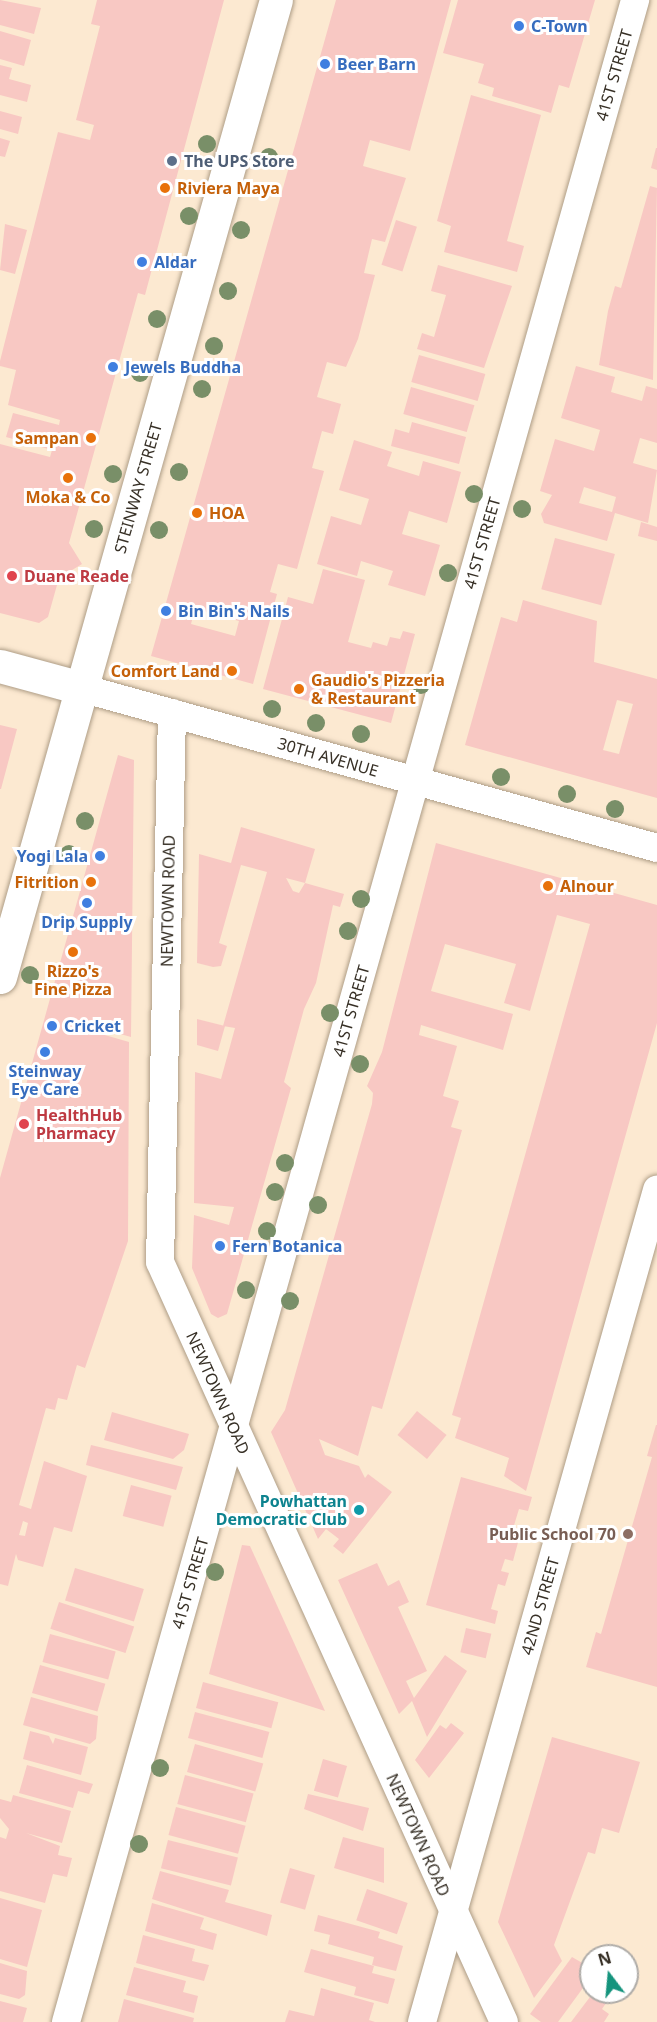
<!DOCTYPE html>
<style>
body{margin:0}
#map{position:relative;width:657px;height:2022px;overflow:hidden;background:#fce9d1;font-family:"Noto Sans",sans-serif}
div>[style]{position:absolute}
.building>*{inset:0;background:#f8c8c3;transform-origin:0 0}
.roads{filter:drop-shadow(0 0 2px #ae9d86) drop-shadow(0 0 2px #ae9d86)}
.minor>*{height:28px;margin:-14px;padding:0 14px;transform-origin:14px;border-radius:14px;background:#fff}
.tertiary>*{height:33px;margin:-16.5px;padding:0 16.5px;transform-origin:16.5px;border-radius:16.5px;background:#fff}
.trees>*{width:18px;height:18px;margin:-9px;border-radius:50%;background:#798f68}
.dots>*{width:16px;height:16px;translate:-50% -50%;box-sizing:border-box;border:3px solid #fff;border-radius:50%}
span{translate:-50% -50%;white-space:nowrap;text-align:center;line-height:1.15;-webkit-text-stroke:6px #fff;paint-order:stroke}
.shop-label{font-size:16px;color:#366cbe;font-weight:700}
.left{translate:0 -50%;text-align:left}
.right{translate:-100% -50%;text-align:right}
.street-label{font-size:16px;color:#373026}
.service-label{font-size:16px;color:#4e5e75;font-weight:700}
.food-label{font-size:16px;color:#c56008;font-weight:700}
.health-label{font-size:16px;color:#be3a42;font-weight:700}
.culture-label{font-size:16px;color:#0d838f;font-weight:700}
.education-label{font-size:16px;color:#785e54;font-weight:700}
.north{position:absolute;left:579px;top:1944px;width:60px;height:60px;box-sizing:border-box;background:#fff;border:2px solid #afaca8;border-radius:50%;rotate:344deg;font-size:16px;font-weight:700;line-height:24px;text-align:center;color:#373026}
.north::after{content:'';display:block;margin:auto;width:21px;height:27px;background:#15947d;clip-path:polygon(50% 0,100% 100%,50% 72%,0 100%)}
</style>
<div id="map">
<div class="building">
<div style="clip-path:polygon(0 0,41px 8px,34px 34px,0 25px)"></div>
<div style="clip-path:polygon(97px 0,224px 0,145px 295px,138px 293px,69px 543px,82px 564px,59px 578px,48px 617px,39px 623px,0 613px,0 444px,50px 457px,52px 450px,6px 437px,13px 413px,59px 425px,60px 420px,8px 405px,16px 370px,0 366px,0 361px,58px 132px,90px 140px,94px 125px,76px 120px,100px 26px,91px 24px)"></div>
<div style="clip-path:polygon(evenodd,336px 0,451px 0,410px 151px,370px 140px,363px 166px,406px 178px,385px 242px,372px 239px,364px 273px,375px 275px,358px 339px,346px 367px,327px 362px,317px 397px,341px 404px,333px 434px,322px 431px,312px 468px,324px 471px,297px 569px,278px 564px,270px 592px,277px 594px,253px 684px,151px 656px,336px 0,195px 609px,239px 621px,235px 636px,191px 624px,195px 609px)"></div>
<div style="clip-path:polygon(458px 0,595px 0,569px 88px,559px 85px,551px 113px,492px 96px,494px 88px,478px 83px,484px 64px,443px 53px)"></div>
<div style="clip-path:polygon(0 31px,31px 40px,24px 66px,0 59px)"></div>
<div style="clip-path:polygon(0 65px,12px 68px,9px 79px,31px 85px,27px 102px,0 95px)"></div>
<div style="clip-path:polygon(471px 95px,541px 115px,507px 241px,524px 246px,517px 272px,444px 252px,451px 226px,437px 221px)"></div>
<div style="clip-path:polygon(0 111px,22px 117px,18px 134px,0 129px)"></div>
<div style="clip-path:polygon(0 138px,10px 141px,5px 157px,0 156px)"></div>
<div style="clip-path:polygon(656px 148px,657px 148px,657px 170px,651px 168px)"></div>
<div style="clip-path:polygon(650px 186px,657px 188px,653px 380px,599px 365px,608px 311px,615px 286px,621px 288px)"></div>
<div style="left:396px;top:220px;width:22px;height:47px;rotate:18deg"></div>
<div style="clip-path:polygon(5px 224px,27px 230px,15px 274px,0 270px)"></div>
<div style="clip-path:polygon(438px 265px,512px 286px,484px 368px,417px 349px,422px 333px,434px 337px,446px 295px,431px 291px)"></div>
<div style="left:419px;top:355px;width:69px;height:28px;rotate:16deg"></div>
<div style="clip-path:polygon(evenodd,576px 366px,615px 377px,611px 392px,642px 401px,646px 386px,657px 389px,657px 443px,640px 438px,633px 463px,657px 470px,648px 523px,615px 513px,607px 541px,544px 523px,541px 514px,552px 495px,540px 491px,555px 439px,594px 451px,600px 430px,561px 418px,576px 366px,584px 487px,616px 497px,612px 512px,579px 503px,584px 487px)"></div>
<div style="left:411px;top:387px;width:66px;height:28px;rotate:16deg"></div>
<div style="clip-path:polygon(412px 422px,466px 437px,459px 464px,391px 446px,395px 429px,409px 433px)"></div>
<div style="clip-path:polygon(354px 440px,392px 452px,387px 466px,419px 476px,423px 461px,461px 472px,447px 523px,409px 511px,402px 534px,440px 545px,425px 596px,388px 585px,393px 571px,361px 561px,357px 576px,317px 564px,331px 516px,361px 525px,369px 499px,339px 490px)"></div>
<div style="clip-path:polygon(641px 522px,657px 527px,657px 541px,638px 536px)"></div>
<div style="left:555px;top:538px;width:62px;height:53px;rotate:15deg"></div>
<div style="clip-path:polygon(323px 569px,365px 580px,348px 642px,371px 648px,373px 642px,387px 646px,390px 637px,400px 639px,403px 631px,415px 634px,391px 723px,263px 689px,288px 597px,313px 604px)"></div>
<div style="clip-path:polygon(evenodd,523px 600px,597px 621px,594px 662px,657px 679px,657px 798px,465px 745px,501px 617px,517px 622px,523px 600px,617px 700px,633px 704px,619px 754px,603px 750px,617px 700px)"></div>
<div style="clip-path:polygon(0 725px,17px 729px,1px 789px,0 789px)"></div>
<div style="clip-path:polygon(evenodd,118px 755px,134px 760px,131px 1037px,78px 1022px,77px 1027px,129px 1042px,128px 1241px,85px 1368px,77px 1365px,67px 1400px,58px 1398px,55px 1410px,46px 1408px,19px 1505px,31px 1509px,44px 1461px,87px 1476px,72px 1532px,54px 1527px,43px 1567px,18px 1560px,16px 1554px,8px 1586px,0 1584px,0 1178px,118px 755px,23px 1521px,28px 1523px,25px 1536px,19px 1535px,23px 1521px)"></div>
<div style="clip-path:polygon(241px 827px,315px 849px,305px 883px,286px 878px,293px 891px,299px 893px,305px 883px,344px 894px,340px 907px,333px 905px,316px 983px,304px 1009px,284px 1082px,291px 1088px,227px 1314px,218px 1318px,211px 1314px,192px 1268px,194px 1215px,229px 1225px,234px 1207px,194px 1203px,195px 1072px,221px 1079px,235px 1028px,223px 1026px,267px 872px,241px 865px,219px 943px,227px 946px,221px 966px,213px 967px,197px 963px,199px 854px,231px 863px)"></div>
<div style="clip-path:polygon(436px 843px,657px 905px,657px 1023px,526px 1491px,504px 1476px,509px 1458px,455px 1438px,461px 1418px,452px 1415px,590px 924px,557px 915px,530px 1011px,504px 1003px,516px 964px,445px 944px,431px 991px,513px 1014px,503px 1050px,421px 1025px,419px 1035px,457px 1046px,443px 1096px,459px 1101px,451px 1127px,462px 1130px,382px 1409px,372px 1406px,358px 1456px,319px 1439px,325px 1455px,359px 1466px,365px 1478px,368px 1474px,392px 1492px,343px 1554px,333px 1546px,339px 1539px,326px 1529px,318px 1539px,271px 1432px,285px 1410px,372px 1104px,373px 1093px,367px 1086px,382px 1052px)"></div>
<div style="clip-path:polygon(197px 1019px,225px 1026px,218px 1051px,197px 1045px)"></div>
<div style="left:417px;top:1411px;width:38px;height:31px;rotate:39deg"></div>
<div style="clip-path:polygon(112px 1412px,189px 1434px,184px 1450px,173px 1459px,104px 1440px)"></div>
<div style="clip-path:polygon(656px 1425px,657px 1425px,657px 1687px,586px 1667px,596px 1632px,601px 1634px,652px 1457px,647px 1456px)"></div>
<div style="clip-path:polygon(91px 1445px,183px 1467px,176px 1490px,86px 1465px)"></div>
<div style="clip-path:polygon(461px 1477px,532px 1497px,528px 1511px,519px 1509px,512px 1532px,520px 1535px,513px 1561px,505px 1559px,501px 1571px,509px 1573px,505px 1586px,498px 1584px,491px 1609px,498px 1611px,495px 1624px,426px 1605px)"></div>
<div style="left:131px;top:1485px;width:42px;height:32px;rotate:15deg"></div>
<div style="clip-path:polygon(242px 1545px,250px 1546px,325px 1711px,209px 1674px)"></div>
<div style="clip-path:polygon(377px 1563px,388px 1586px,399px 1580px,409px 1602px,398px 1607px,427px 1671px,406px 1681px,414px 1698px,445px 1655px,467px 1671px,427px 1737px,412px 1701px,399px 1714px,338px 1580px)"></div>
<div style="left:75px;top:1568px;width:72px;height:34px;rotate:17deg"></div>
<div style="left:59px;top:1602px;width:79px;height:28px;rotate:18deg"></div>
<div style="left:466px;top:1628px;width:26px;height:25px;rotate:13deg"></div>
<div style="left:50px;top:1634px;width:68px;height:29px;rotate:15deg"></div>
<div style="left:40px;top:1665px;width:68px;height:29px;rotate:16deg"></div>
<div style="left:203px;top:1682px;width:78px;height:27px;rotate:15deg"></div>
<div style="clip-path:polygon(31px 1697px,98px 1716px,96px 1739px,90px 1744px,23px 1725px)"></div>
<div style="left:195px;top:1712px;width:77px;height:27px;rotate:15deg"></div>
<div style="clip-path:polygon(451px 1723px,464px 1733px,429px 1778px,415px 1760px,440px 1725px,446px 1729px)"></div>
<div style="clip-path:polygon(30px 1731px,49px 1736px,53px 1744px,55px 1738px,88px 1747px,81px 1775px,23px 1759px)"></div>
<div style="clip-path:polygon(552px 1737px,640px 1762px,619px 1833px,602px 1828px,595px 1854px,588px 1852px,554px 1945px,562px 1961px,534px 1998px,498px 1922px)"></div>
<div style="left:195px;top:1744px;width:71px;height:29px;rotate:16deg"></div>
<div style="left:323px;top:1759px;width:25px;height:33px;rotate:16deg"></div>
<div style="clip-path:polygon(27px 1765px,93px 1784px,89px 1794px,78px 1791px,73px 1808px,19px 1793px)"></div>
<div style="left:185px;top:1775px;width:71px;height:30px;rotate:15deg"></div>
<div style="clip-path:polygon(308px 1794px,369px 1808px,363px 1831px,304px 1809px)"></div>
<div style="clip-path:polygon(13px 1795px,71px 1811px,62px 1843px,26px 1833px,60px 1846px,58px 1855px,72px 1858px,67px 1877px,53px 1874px,45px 1903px,0 1891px,0 1837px,6px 1839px,9px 1829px,0 1818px,0 1799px,11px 1802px)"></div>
<div style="left:176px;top:1807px;width:72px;height:29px;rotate:15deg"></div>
<div style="clip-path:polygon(343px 1837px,384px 1848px,384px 1883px,334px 1868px)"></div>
<div style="left:168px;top:1840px;width:72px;height:29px;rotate:14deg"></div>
<div style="left:290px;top:1868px;width:26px;height:36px;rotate:16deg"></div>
<div style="clip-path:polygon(160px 1871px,229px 1890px,225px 1902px,272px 1915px,267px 1936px,152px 1899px)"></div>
<div style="left:367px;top:1889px;width:43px;height:33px;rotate:19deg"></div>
<div style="clip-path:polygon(0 1898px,42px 1910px,27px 1967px,0 1959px)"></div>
<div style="clip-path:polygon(152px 1903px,204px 1918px,200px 1929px,217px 1934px,213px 1950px,145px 1931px)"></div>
<div style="clip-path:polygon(318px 1915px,380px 1932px,378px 1938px,403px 1946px,396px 1971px,372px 1965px,374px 1957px,328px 1944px,330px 1935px,314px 1931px)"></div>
<div style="clip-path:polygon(143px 1935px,195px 1949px,192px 1961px,209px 1965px,204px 1981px,136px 1963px)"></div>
<div style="clip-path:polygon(311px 1949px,374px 1966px,372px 1973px,395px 1979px,388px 2004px,354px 1995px,356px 1987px,304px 1972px)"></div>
<div style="clip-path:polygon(572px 1957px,591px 1968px,591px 1977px,558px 2022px,541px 2022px,530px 2014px)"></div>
<div style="clip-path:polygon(0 1963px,27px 1971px,25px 1995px,19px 1999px,0 1994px)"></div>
<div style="clip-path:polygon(134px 1967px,186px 1981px,183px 1992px,198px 1996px,194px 2013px,126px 1995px)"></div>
<div style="clip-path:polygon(321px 1988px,374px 2003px,369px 2020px,375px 2022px,285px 2022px,289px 2010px,314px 2016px)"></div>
<div style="clip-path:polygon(593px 1993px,606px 2003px,602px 2009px,609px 2014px,604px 2022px,571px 2022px)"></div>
<div style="clip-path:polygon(124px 1999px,194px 2018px,193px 2022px,118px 2022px)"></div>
<div style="clip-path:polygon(0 2001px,27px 2008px,23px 2022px,0 2022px)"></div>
</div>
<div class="roads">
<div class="minor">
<div style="left:81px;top:688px;width:598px;rotate:15.52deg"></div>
<div style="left:172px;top:713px;width:549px;rotate:91.25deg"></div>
<div style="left:160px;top:1262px;width:834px;rotate:65.65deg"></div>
<div style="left:66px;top:2022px;width:2101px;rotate:-74.28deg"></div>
<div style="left:422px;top:2022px;width:865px;rotate:-74.23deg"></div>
</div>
<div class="tertiary">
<div style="left:0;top:666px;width:84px;rotate:15.2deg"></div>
<div style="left:0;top:977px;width:1015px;rotate:-74.23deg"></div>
</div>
</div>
<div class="trees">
<div style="left:207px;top:144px"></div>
<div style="left:269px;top:157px"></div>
<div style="left:189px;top:216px"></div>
<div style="left:241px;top:230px"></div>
<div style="left:228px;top:291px"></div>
<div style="left:157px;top:319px"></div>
<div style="left:214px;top:346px"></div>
<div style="left:140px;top:373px"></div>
<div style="left:202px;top:389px"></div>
<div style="left:179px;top:472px"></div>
<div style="left:113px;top:474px"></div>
<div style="left:474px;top:494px"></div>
<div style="left:522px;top:509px"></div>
<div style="left:94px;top:529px"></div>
<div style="left:159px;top:530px"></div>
<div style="left:448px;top:573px"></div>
<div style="left:421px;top:685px"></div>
<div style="left:272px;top:709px"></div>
<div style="left:316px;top:723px"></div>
<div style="left:361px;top:734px"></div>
<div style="left:501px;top:777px"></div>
<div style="left:567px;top:794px"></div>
<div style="left:615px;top:809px"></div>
<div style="left:85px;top:821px"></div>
<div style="left:69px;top:854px"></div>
<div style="left:361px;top:899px"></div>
<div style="left:348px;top:931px"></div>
<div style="left:30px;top:975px"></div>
<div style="left:330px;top:1013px"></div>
<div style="left:360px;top:1064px"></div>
<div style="left:285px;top:1163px"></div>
<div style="left:275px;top:1192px"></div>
<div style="left:318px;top:1205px"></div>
<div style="left:267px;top:1231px"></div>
<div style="left:246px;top:1290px"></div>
<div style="left:290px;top:1301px"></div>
<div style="left:215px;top:1572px"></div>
<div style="left:160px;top:1768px"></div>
<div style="left:139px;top:1844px"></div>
</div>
<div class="dots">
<div style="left:519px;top:26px;background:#3f7fe0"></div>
<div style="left:325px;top:64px;background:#3f7fe0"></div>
<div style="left:172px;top:161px;background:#5c6f8a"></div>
<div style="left:165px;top:188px;background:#e8710a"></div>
<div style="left:142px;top:262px;background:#3f7fe0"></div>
<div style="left:113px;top:367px;background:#3f7fe0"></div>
<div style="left:91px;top:438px;background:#e8710a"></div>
<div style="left:68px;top:478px;background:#e8710a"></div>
<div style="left:197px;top:513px;background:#e8710a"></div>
<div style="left:12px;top:576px;background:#e0444e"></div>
<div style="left:166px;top:611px;background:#3f7fe0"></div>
<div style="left:232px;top:671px;background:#e8710a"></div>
<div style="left:299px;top:689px;background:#e8710a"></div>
<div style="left:100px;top:856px;background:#3f7fe0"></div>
<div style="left:91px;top:882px;background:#e8710a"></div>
<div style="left:548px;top:886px;background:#e8710a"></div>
<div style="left:87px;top:903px;background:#3f7fe0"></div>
<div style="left:73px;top:952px;background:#e8710a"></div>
<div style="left:52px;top:1026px;background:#3f7fe0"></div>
<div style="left:45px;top:1052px;background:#3f7fe0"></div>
<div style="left:24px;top:1124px;background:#e0444e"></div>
<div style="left:220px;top:1246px;background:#3f7fe0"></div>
<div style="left:359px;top:1510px;background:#0f9aa8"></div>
<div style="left:628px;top:1534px;background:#8d6e63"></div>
</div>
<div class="shop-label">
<span class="left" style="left:531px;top:26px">C-Town</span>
<span class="left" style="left:337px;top:64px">Beer Barn</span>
<span class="left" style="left:154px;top:262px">Aldar</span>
<span class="left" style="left:125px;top:367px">Jewels Buddha</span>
<span class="left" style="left:178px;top:611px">Bin Bin's Nails</span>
<span class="right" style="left:88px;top:856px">Yogi Lala</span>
<span style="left:87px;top:922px">Drip Supply</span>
<span class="left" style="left:64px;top:1026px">Cricket</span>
<span style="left:45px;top:1080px">Steinway<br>Eye Care</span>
<span class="left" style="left:232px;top:1246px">Fern Botanica</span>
</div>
<div class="street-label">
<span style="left:614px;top:75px;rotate:-74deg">41ST STREET</span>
<span style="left:138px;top:488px;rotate:-74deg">STEINWAY STREET</span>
<span style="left:482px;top:543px;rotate:-74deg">41ST STREET</span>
<span style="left:328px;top:757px;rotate:16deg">30TH AVENUE</span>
<span style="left:168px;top:901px;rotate:-89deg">NEWTOWN ROAD</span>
<span style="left:351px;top:1011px;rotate:-74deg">41ST STREET</span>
<span style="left:218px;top:1393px;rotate:66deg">NEWTOWN ROAD</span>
<span style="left:190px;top:1583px;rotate:-74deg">41ST STREET</span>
<span style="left:540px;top:1606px;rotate:-74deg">42ND STREET</span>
<span style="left:418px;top:1835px;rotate:66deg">NEWTOWN ROAD</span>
</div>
<div class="service-label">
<span class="left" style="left:184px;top:161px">The UPS Store</span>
</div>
<div class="food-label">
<span class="left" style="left:177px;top:188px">Riviera Maya</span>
<span class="right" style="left:79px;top:438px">Sampan</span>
<span style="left:68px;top:497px">Moka &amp; Co</span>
<span class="left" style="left:209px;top:513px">HOA</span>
<span class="right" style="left:220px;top:671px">Comfort Land</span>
<span class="left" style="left:311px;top:689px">Gaudio's Pizzeria<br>&amp; Restaurant</span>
<span class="right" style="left:79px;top:882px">Fitrition</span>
<span class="left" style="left:560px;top:886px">Alnour</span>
<span style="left:73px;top:980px">Rizzo's<br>Fine Pizza</span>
</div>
<div class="health-label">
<span class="left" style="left:24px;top:576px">Duane Reade</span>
<span class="left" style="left:36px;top:1124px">HealthHub<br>Pharmacy</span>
</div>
<div class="culture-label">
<span class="right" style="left:347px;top:1510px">Powhattan<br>Democratic Club</span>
</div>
<div class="education-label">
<span class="right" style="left:616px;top:1534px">Public School 70</span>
</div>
<div class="north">N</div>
</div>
